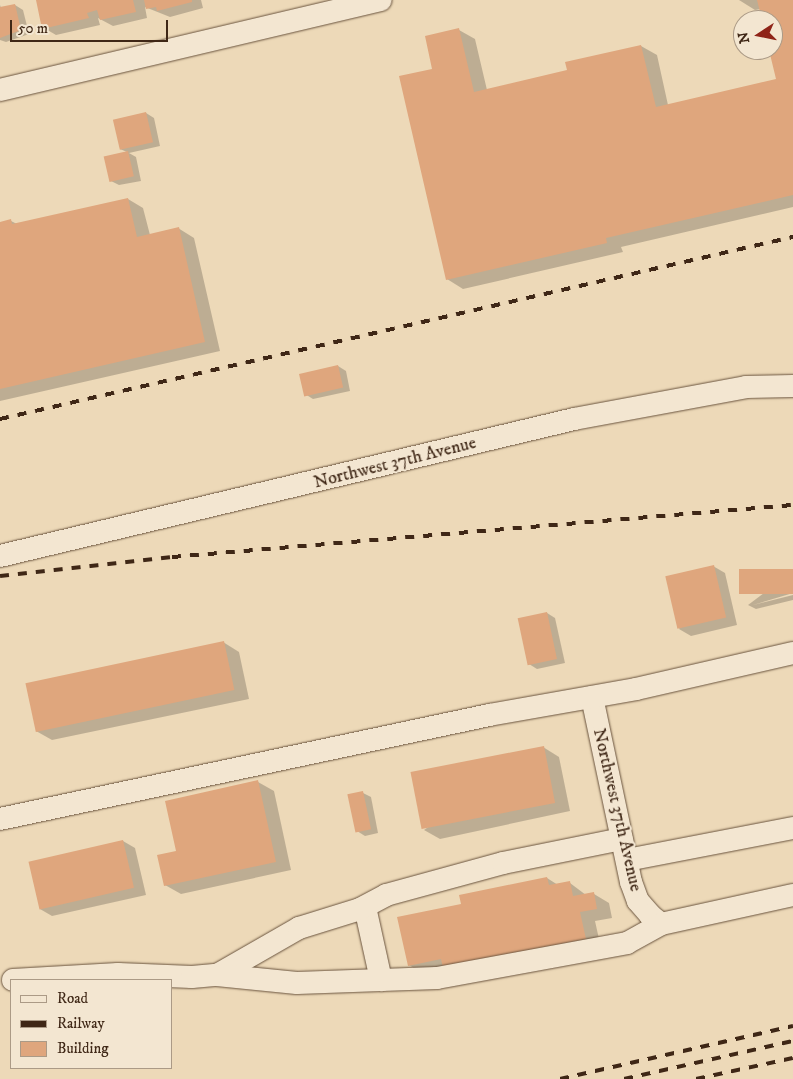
<!DOCTYPE html>
<style>
body{margin:0}
#map{position:relative;width:793px;height:1079px;overflow:hidden;background:#edd9b8;font-family:"IM FELL DW Pica",serif}
div>[style]{position:absolute}
.shadow>*{inset:0;background:#0003}
.building>*{inset:0;background:#dfa67d;transform-origin:0 0}
.roads{filter:drop-shadow(0 0 1px #6a543e) drop-shadow(0 0 1px #6a543e)}
.minor>*{height:22px;margin:-11px;padding:0 11px;transform-origin:11px;border-radius:11px;background:#f3e6d1}
.rail>*{height:4px;margin-top:-2px;transform-origin:0;background:repeating-linear-gradient(90deg,#3f2716 0 9px,transparent 0 18px)}
span{translate:-50% -50%;white-space:nowrap;text-align:center;line-height:1.15;-webkit-text-stroke:4px #f3e6d1;paint-order:stroke}
.street-label{font-size:18px;color:#3f2716}
.legend{position:absolute;left:10px;top:979px;width:162px;height:90px;box-sizing:border-box;background:#f3e6d1;border:1px solid #ab9a86;margin:0;padding:6px 9px;list-style:none;font-size:15px;color:#3f2716}
.legend li{display:flex;align-items:center;gap:10px;height:25px}
.legend b{width:25px;border:1px solid #ab9a86}
.north{position:absolute;left:733px;top:10px;width:50px;height:50px;box-sizing:border-box;background:#f3e6d1;border:1px solid #ab9a86;border-radius:50%;rotate:259deg;font-size:14px;font-weight:700;line-height:20px;text-align:center;color:#3f2716}
.north::after{content:'';display:block;margin:auto;width:18px;height:22px;background:#8f2418;clip-path:polygon(50% 0,100% 100%,50% 72%,0 100%)}
.scale{position:absolute;left:10px;top:20px;width:158px;height:22px;box-sizing:border-box;border:2px solid #3f2716;border-top:0;padding-left:6px;font-size:15px;line-height:18px;white-space:nowrap;color:#3f2716;-webkit-text-stroke:4px #f3e6d1;paint-order:stroke}
</style>
<div id="map">
<div class="shadow">
<div style="clip-path:polygon(37px 0,201px 0,203px 8px,170px 17px,145px 7px,147px 18px,113px 26px,98px 18px,100px 25px,56px 35px,44px 28px)"></div>
<div style="clip-path:polygon(793px 0,793px 207px,621px 247px,623px 252px,463px 289px,447px 279px,434px 69px,459px 30px,475px 39px,487px 90px,568px 71px,641px 46px,657px 55px,668px 105px,777px 80px,770px 50px,773px 50px,773px 20px,763px 20px,761px 9px,755px 10px,739px 0)"></div>
<div style="clip-path:polygon(0 5px,1px 8px,15px 5px,23px 10px,29px 34px,6px 42px,0 40px)"></div>
<div style="clip-path:polygon(146px 113px,154px 118px,160px 146px,129px 153px,136px 157px,141px 181px,119px 185px,111px 181px,127px 152px,120px 149px)"></div>
<div style="clip-path:polygon(128px 199px,143px 208px,150px 235px,178px 228px,194px 238px,220px 351px,0 401px,0 223px,11px 221px,17px 224px)"></div>
<div style="clip-path:polygon(338px 366px,346px 371px,350px 391px,313px 399px,305px 394px)"></div>
<div style="clip-path:polygon(713px 566px,725px 573px,737px 625px,691px 636px,679px 629px)"></div>
<div style="clip-path:polygon(793px 571px,793px 593px,753px 605px,793px 595px,793px 600px,756px 609px,748px 605px)"></div>
<div style="clip-path:polygon(547px 613px,555px 618px,565px 663px,537px 669px,529px 664px)"></div>
<div style="clip-path:polygon(223px 642px,239px 652px,249px 699px,52px 740px,36px 731px)"></div>
<div style="clip-path:polygon(543px 747px,559px 757px,570px 811px,440px 839px,424px 830px)"></div>
<div style="clip-path:polygon(258px 782px,274px 791px,291px 870px,181px 894px,165px 885px,177px 852px)"></div>
<div style="clip-path:polygon(363px 793px,371px 797px,378px 833px,365px 836px,357px 831px)"></div>
<div style="clip-path:polygon(123px 841px,135px 848px,146px 895px,52px 916px,40px 909px)"></div>
<div style="clip-path:polygon(547px 878px,558px 885px,570px 883px,586px 895px,594px 894px,609px 903px,612px 918px,595px 921px,601px 948px,424px 974px,409px 965px,462px 905px)"></div>
</div>
<div class="building">
<div style="clip-path:polygon(36px 0,133px 0,136px 12px,100px 20px,97px 10px,87px 13px,89px 18px,42px 29px)"></div>
<div style="clip-path:polygon(144px 0,192px 0,192px 2px,157px 11px,156px 7px,146px 9px)"></div>
<div style="clip-path:polygon(757px 0,793px 0,793px 195px,606px 238px,607px 243px,446px 280px,399px 76px,432px 69px,425px 36px,459px 28px,474px 92px,567px 70px,565px 62px,641px 45px,656px 107px,776px 79px,769px 50px,773px 50px,773px 20px,762px 20px)"></div>
<div style="clip-path:polygon(15px 4px,21px 30px,0 38px,0 7px)"></div>
<div style="left:146px;top:112px;width:31px;height:34px;rotate:77deg"></div>
<div style="left:128px;top:151px;width:26px;height:25px;rotate:77deg"></div>
<div style="clip-path:polygon(128px 198px,137px 237px,179px 227px,205px 342px,0 389px,0 222px,11px 219px,12px 224px)"></div>
<div style="left:338px;top:365px;width:23px;height:40px;rotate:77deg"></div>
<div style="left:714px;top:565px;width:54px;height:50px;rotate:77deg"></div>
<div style="left:793px;top:569px;width:25px;height:54px;rotate:90deg"></div>
<div style="left:547px;top:612px;width:48px;height:30px;rotate:78deg"></div>
<div style="left:224px;top:641px;width:50px;height:203px;rotate:78deg"></div>
<div style="left:544px;top:746px;width:58px;height:136px;rotate:79deg"></div>
<div style="clip-path:polygon(258px 780px,276px 862px,164px 886px,157px 855px,176px 851px,165px 801px)"></div>
<div style="left:363px;top:791px;width:39px;height:16px;rotate:78deg"></div>
<div style="left:123px;top:840px;width:49px;height:97px;rotate:77deg"></div>
<div style="clip-path:polygon(547px 877px,549px 885px,570px 881px,573px 896px,594px 892px,597px 909px,580px 912px,586px 939px,443px 968px,441px 959px,408px 966px,397px 917px,461px 904px,459px 895px)"></div>
</div>
<div class="roads">
<div class="minor">
<div style="left:0;top:90px;width:391px;rotate:-13.3deg"></div>
<div style="left:0;top:556px;width:590px;rotate:-13.42deg"></div>
<div style="left:574px;top:419px;width:175px;rotate:-10.5deg"></div>
<div style="left:746px;top:387px;width:47px;rotate:-1.2deg"></div>
<div style="left:592px;top:697px;width:189px;rotate:78.1deg"></div>
<div style="left:631px;top:882px;width:20px;rotate:70deg"></div>
<div style="left:638px;top:901px;width:18px;rotate:49deg"></div>
<div style="left:650px;top:915px;width:14px;rotate:39deg"></div>
<div style="left:661px;top:924px;width:135px;rotate:-12.4deg"></div>
<div style="left:0;top:819px;width:500px;rotate:-12deg"></div>
<div style="left:489px;top:715px;width:149px;rotate:-10deg"></div>
<div style="left:636px;top:689px;width:161px;rotate:-12.9deg"></div>
<div style="left:627px;top:860px;width:169px;rotate:-10.9deg"></div>
<div style="left:365px;top:907px;width:75px;rotate:77.6deg"></div>
<div style="left:217px;top:975px;width:95px;rotate:-29.8deg"></div>
<div style="left:299px;top:928px;width:64px;rotate:-17.3deg"></div>
<div style="left:360px;top:909px;width:30px;rotate:-28deg"></div>
<div style="left:386px;top:895px;width:121px;rotate:-15.3deg"></div>
<div style="left:503px;top:863px;width:121px;rotate:-11.4deg"></div>
<div style="left:13px;top:980px;width:105px;rotate:-3.3deg"></div>
<div style="left:118px;top:974px;width:74px;rotate:2.3deg"></div>
<div style="left:192px;top:977px;width:25px;rotate:-5deg"></div>
<div style="left:217px;top:975px;width:80px;rotate:5.7deg"></div>
<div style="left:297px;top:983px;width:140px;rotate:-2deg"></div>
<div style="left:437px;top:978px;width:193px;rotate:-10.4deg"></div>
<div style="left:627px;top:943px;width:39px;rotate:-29deg"></div>
</div>
</div>
<div class="rail">
<div style="left:0;top:419px;width:814px;rotate:-12.93deg"></div>
<div style="left:0;top:576px;width:173px;rotate:-6.3deg"></div>
<div style="left:172px;top:557px;width:623px;rotate:-4.79deg"></div>
<div style="left:560px;top:1079px;width:239px;rotate:-12.8deg"></div>
<div style="left:624px;top:1079px;width:173px;rotate:-12.7deg"></div>
<div style="left:696px;top:1079px;width:99px;rotate:-12.2deg"></div>
</div>
<div class="street-label">
<span style="left:395px;top:463px;rotate:-14deg">Northwest 37th Avenue</span>
<span style="left:617px;top:810px;rotate:77deg">Northwest 37th Avenue</span>
</div>
<ul class="legend">
<li><b style="height:6px;background:#f3e6d1"></b>Road</li>
<li><b style="height:6px;background:#3f2716"></b>Railway</li>
<li><b style="height:14px;background:#dfa67d"></b>Building</li>
</ul>
<div class="north">N</div>
<div class="scale">50 m</div>
</div>
